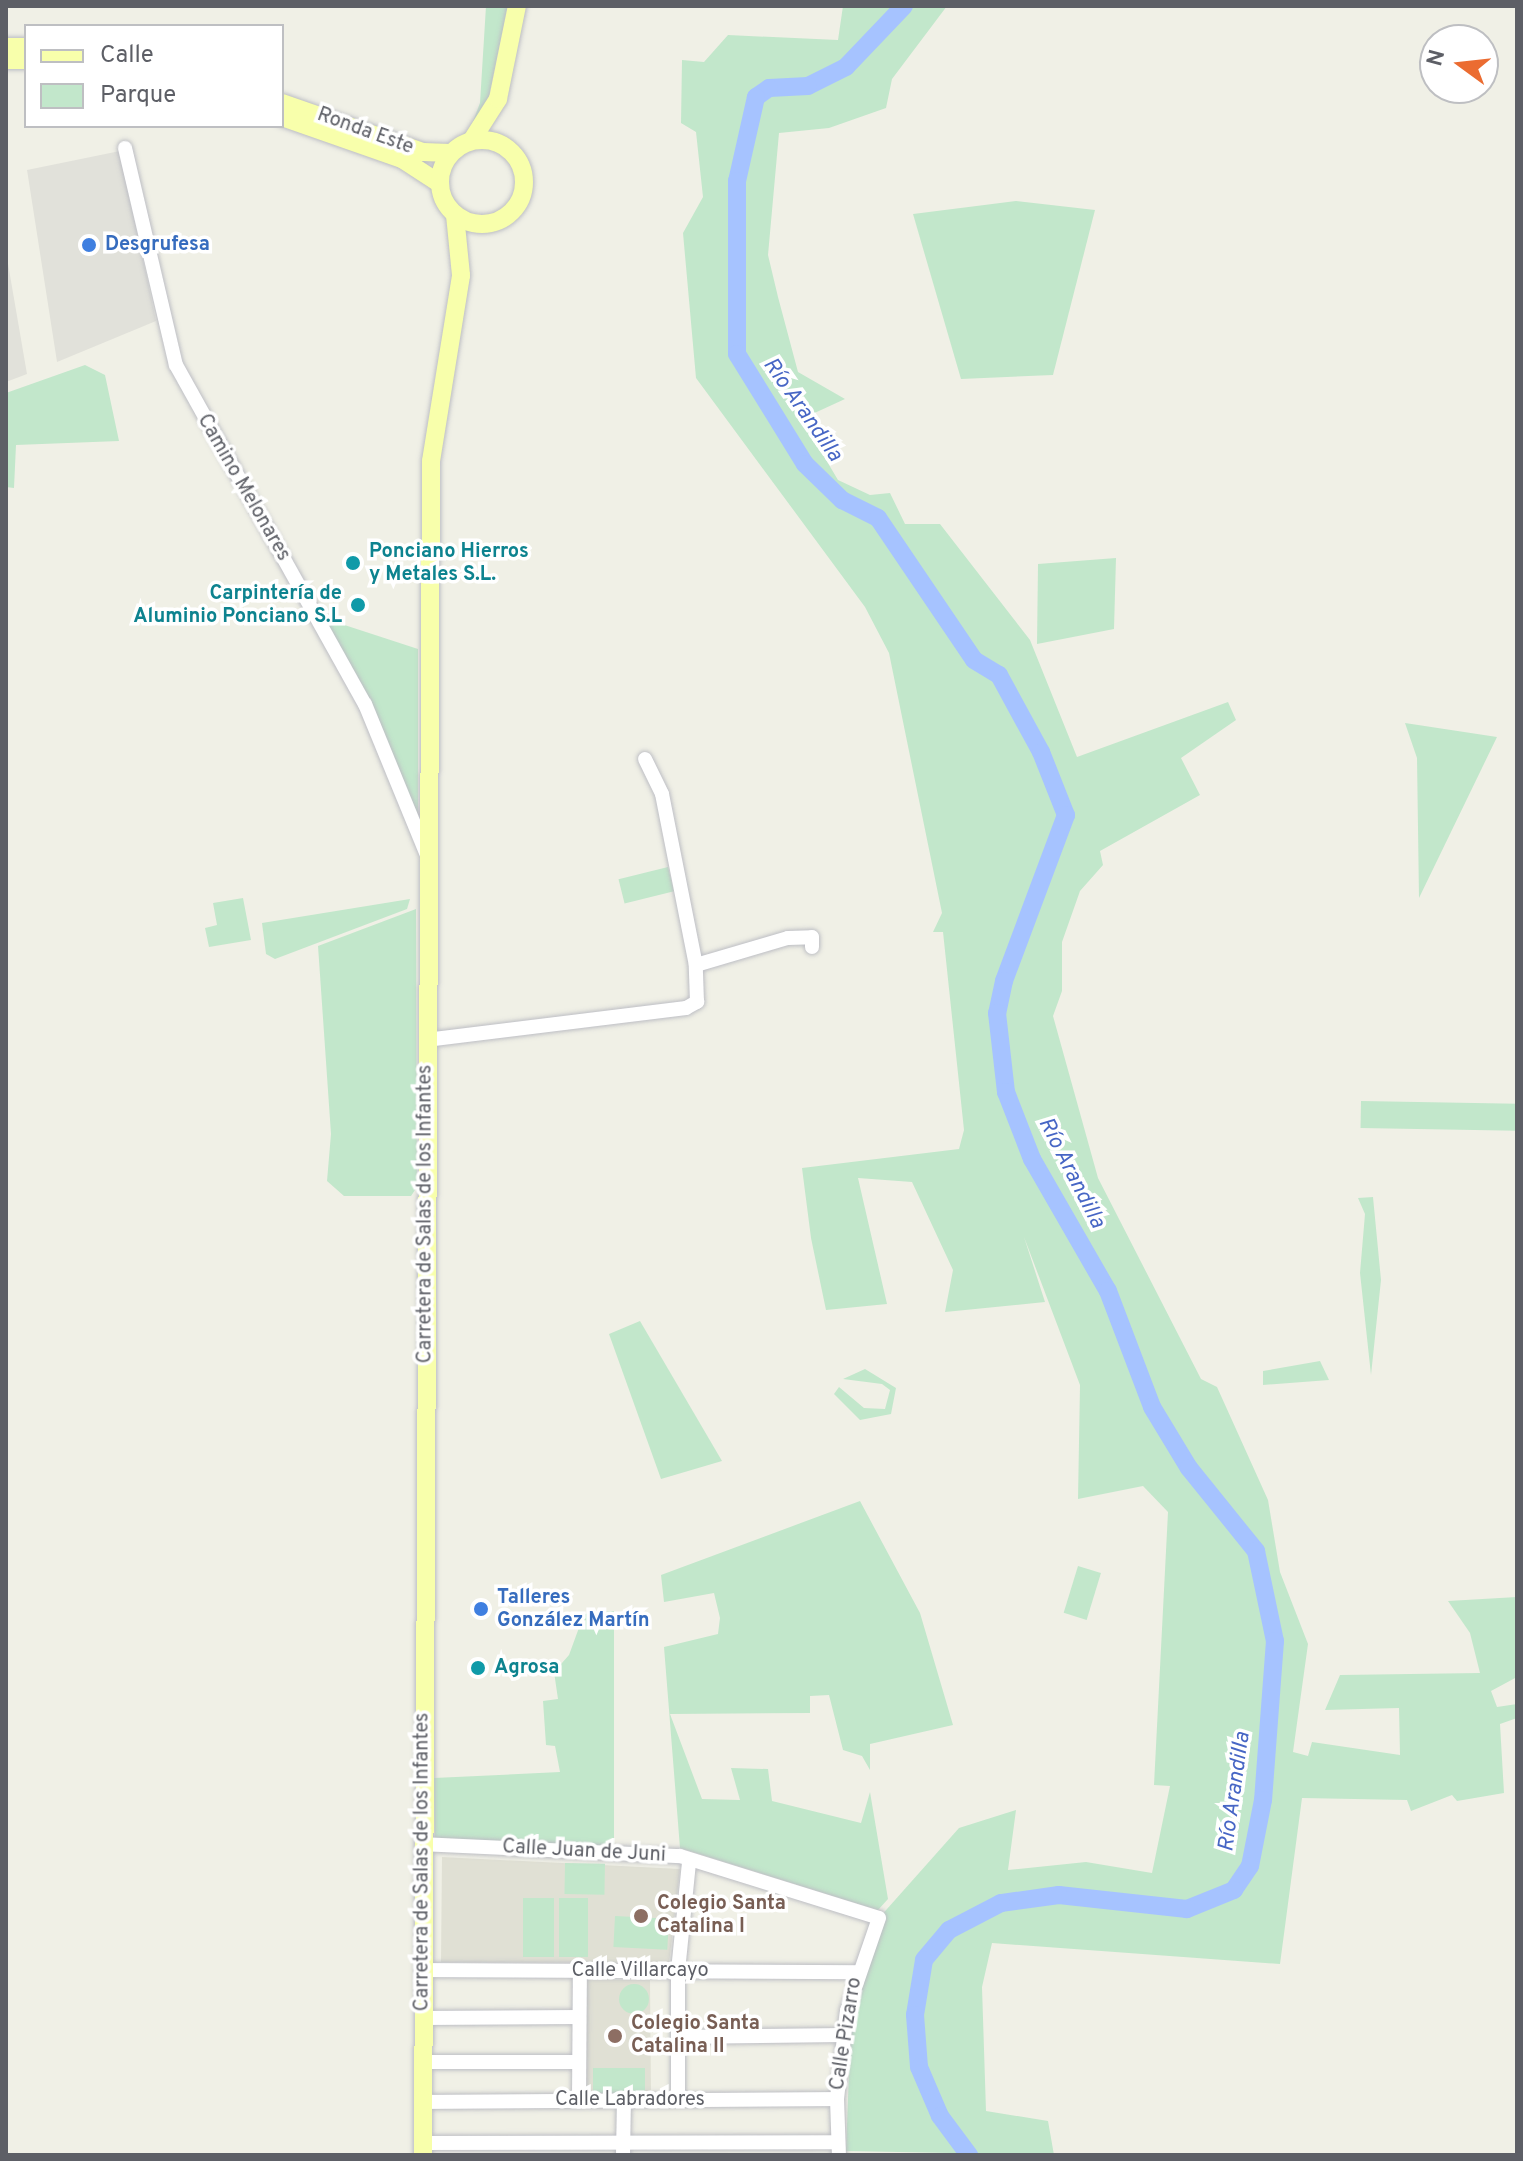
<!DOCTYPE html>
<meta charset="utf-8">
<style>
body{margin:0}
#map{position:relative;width:1523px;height:2161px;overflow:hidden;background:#f0f0e6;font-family:Overpass,sans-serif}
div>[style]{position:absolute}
.industrial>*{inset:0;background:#e1e1da}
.education>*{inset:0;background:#e0e0d4}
.green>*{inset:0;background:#c2e7cb;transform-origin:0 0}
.round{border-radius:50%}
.river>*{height:18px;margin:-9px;padding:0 9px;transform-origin:9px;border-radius:9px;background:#a6c3ff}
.roads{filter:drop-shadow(0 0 2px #bdbec4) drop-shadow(0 0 2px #bdbec4)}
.minor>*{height:14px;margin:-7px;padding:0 7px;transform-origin:7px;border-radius:7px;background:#fff}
.major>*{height:18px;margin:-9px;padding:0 9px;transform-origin:9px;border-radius:9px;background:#f8ffab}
.major>.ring{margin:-9px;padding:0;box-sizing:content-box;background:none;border:18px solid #f8ffab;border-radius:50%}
.dots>*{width:22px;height:22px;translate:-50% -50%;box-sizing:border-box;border:4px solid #fff;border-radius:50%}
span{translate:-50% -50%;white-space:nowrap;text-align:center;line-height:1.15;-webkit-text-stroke:7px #fff;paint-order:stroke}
.street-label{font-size:20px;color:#5d5f66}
.shop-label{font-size:20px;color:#366cbe;font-weight:700}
.left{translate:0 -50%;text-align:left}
.culture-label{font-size:20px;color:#0d838f;font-weight:700}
.right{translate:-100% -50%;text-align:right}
.education-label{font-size:20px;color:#785e54;font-weight:700}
.water-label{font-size:22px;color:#4766c5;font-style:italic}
.frame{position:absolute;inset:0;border:8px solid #5d5f66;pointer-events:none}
.legend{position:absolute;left:24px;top:24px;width:260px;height:104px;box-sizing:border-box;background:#fff;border:2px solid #bebfc2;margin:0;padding:10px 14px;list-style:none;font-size:24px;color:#5d5f66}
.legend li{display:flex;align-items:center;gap:16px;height:40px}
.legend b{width:40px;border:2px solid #bebfc2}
.north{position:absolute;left:1419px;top:24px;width:80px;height:80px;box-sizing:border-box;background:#fff;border:2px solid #bebfc2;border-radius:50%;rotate:285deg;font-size:22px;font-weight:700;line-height:32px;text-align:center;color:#5d5f66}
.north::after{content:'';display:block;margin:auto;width:28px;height:36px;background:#eb6c31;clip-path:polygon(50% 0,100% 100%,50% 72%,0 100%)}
</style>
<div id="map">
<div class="industrial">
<div style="clip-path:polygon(120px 151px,156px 321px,57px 362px,27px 170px)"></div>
<div style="clip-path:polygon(6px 252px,27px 374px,6px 382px)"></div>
</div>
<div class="education">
<div style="clip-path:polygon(442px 1857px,680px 1869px,669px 1963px,441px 1962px)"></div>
<div style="clip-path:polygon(585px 1980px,650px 1980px,651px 2096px,590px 2096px,584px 2090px)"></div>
</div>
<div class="green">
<div style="clip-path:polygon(486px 6px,508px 6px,488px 101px,472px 124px,480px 103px)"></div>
<div style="clip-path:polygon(843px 6px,947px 6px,892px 79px,886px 108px,829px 128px,779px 133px,768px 255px,778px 297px,798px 372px,845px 399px,808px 416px,816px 443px,838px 480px,870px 495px,890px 493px,905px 524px,940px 524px,1030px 640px,1077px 757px,1228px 702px,1236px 720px,1181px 758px,1200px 795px,1100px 851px,1103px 865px,1080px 891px,1062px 942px,1062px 991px,1053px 1016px,1098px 1178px,1201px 1379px,1217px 1387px,1268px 1500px,1280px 1572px,1308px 1644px,1293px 1752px,1308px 1756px,1312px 1742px,1400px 1755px,1399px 1708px,1325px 1710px,1340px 1675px,1480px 1673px,1470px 1633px,1448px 1601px,1517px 1597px,1517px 1677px,1491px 1691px,1497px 1707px,1517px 1704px,1517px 1718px,1500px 1724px,1504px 1793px,1457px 1801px,1452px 1795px,1411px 1811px,1407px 1800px,1302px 1798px,1280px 1964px,992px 1943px,982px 1987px,986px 2111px,1048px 2121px,1054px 2155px,846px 2151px,851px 2020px,879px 1918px,959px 1828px,1016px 1810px,1008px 1870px,1086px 1862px,1152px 1873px,1170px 1786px,1154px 1785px,1168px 1512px,1143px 1486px,1078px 1499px,1080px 1385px,1024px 1237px,1045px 1302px,945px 1312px,953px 1270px,912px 1182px,858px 1178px,887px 1304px,826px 1310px,811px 1238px,802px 1168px,959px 1149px,964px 1130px,943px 932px,933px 932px,942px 913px,889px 653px,865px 607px,696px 378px,683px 233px,703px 197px,696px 132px,681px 123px,682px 60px,704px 62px,728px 35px,838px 40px)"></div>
<div style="clip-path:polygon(1016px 201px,1095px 210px,1053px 375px,961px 379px,913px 214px)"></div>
<div style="clip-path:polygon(85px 365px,105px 375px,119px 441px,16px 445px,14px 488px,6px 487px,6px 393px)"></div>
<div style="clip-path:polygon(1116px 558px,1114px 629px,1037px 644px,1038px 564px)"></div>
<div style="clip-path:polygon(320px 617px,418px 649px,418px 817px)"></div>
<div style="clip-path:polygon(1405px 723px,1497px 737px,1419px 898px,1417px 758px)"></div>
<div style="left:668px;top:867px;width:25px;height:51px;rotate:76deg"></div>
<div style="clip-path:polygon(243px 898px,251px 940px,209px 947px,205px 928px,217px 925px,213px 903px)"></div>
<div style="clip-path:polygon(410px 899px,407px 909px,275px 959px,266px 954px,262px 923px)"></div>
<div style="clip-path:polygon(416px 909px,417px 1187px,411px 1196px,344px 1196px,327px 1181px,331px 1134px,318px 946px)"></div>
<div style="left:1361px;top:1101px;width:156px;height:27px;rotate:1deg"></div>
<div style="clip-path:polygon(1373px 1197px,1381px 1280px,1371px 1375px,1360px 1273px,1365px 1214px,1358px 1198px)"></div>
<div style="clip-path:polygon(640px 1321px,722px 1461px,661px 1479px,609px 1334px)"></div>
<div style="clip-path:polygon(1320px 1361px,1329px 1380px,1263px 1385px,1263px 1371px)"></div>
<div style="clip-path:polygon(865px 1369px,896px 1388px,891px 1414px,860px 1420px,834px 1394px,839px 1387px,864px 1408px,885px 1409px,890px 1390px,882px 1384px,843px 1379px)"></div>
<div style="clip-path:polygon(860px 1501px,920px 1613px,953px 1725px,870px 1744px,870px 1770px,862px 1756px,843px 1750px,829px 1695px,810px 1696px,810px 1713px,670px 1714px,702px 1799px,740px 1800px,731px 1768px,768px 1769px,772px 1801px,861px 1823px,870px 1792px,888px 1899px,878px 1910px,680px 1848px,664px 1647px,718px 1634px,720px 1618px,714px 1593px,664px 1602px,661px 1575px)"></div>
<div style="left:1078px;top:1566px;width:24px;height:49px;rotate:17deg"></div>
<div style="clip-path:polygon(614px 1611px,614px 1848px,435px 1839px,434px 1778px,560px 1772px,555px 1746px,546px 1745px,543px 1701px,558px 1699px,554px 1672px,569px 1655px,584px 1614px)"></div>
<div style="left:565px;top:1863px;width:40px;height:31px;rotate:1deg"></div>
<div style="left:523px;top:1898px;width:31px;height:59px"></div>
<div style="left:559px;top:1898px;width:29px;height:59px"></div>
<div style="left:615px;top:1916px;width:54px;height:31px;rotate:3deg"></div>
<div class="round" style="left:619px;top:1984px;width:30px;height:30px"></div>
<div style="left:593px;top:2068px;width:52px;height:25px"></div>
</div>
<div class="river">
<div style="left:904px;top:6px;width:84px;rotate:133.6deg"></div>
<div style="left:846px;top:67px;width:42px;rotate:153.4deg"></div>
<div style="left:808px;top:86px;width:39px;rotate:177deg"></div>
<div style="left:769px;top:88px;width:16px;rotate:145deg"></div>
<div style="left:756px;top:97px;width:86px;rotate:102.7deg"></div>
<div style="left:737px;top:181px;width:173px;rotate:90deg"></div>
<div style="left:737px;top:354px;width:129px;rotate:58.3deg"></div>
<div style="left:805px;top:464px;width:52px;rotate:44.2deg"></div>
<div style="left:842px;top:500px;width:40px;rotate:26.6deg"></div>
<div style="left:878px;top:518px;width:171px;rotate:55.9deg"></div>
<div style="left:974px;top:660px;width:29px;rotate:31deg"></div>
<div style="left:999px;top:675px;width:88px;rotate:61.4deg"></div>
<div style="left:1041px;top:752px;width:68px;rotate:68.4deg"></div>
<div style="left:1066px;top:815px;width:177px;rotate:110.5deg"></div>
<div style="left:1004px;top:981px;width:33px;rotate:102deg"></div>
<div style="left:997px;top:1013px;width:80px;rotate:83.5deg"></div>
<div style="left:1006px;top:1092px;width:72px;rotate:68.8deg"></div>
<div style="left:1032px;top:1159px;width:152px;rotate:60.1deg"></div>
<div style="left:1108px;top:1291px;width:124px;rotate:69.2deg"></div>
<div style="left:1152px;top:1407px;width:71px;rotate:58.8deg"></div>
<div style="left:1189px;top:1468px;width:107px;rotate:51.1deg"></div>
<div style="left:1256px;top:1551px;width:92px;rotate:78.1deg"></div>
<div style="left:1275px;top:1641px;width:159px;rotate:94.3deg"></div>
<div style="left:1263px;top:1800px;width:67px;rotate:101.1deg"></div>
<div style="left:1250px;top:1866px;width:29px;rotate:124deg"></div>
<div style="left:1234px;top:1890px;width:51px;rotate:158deg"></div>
<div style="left:1187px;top:1909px;width:129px;rotate:-173.8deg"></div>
<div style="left:1059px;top:1895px;width:59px;rotate:172.1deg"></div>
<div style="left:1001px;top:1903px;width:59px;rotate:152.6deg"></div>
<div style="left:949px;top:1930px;width:39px;rotate:130deg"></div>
<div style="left:924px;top:1960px;width:56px;rotate:99.3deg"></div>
<div style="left:915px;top:2015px;width:52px;rotate:85.6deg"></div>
<div style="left:919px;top:2067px;width:53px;rotate:66.8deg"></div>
<div style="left:940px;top:2116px;width:49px;rotate:53.4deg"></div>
</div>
<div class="roads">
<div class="minor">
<div style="left:125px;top:148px;width:223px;rotate:76.8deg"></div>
<div style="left:176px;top:365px;width:388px;rotate:60.9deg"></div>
<div style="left:365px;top:704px;width:163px;rotate:67.7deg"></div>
<div style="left:645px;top:759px;width:39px;rotate:64deg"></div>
<div style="left:662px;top:794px;width:174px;rotate:78.8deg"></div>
<div style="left:426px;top:1040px;width:262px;rotate:-7deg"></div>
<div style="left:686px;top:1008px;width:13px;rotate:-29deg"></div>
<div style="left:697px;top:1002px;width:37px;rotate:-92deg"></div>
<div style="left:696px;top:965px;width:96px;rotate:-16.4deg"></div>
<div style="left:788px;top:938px;width:24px;rotate:-2deg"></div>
<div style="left:812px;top:937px;width:10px;rotate:90deg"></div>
<div style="left:422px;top:1844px;width:258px;rotate:2.7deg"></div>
<div style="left:680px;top:1856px;width:208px;rotate:17.3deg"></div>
<div style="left:879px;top:1918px;width:98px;rotate:109deg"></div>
<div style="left:847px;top:2011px;width:89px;rotate:96.5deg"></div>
<div style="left:837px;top:2099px;width:56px;rotate:88deg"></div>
<div style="left:423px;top:1970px;width:434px;rotate:0.3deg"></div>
<div style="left:423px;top:2018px;width:156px;rotate:-0.4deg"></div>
<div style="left:678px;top:2037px;width:166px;rotate:-0.7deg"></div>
<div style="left:423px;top:2062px;width:156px"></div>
<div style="left:678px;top:2100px;width:129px;rotate:-90deg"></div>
<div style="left:678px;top:1971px;width:110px;rotate:-84.2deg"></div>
<div style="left:579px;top:2101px;width:130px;rotate:-89.6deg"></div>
<div style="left:423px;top:2102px;width:414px;rotate:-0.4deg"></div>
<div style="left:423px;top:2143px;width:415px;rotate:-0.1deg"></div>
<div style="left:623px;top:2155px;width:55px;rotate:-89deg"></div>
</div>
<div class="major">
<div style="left:6px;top:47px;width:20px"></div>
<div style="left:6px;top:60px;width:20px"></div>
<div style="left:282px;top:103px;width:149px;rotate:19.2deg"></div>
<div style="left:423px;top:152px;width:27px;rotate:2deg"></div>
<div style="left:282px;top:117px;width:127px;rotate:19.3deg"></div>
<div style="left:402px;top:159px;width:44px;rotate:33deg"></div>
<div class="ring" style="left:440px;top:140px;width:66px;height:66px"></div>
<div style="left:472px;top:140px;width:49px;rotate:-57.6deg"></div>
<div style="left:498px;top:99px;width:95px;rotate:-78.5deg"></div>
<div style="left:423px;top:2155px;width:1694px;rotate:-89.73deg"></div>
<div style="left:431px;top:461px;width:188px;rotate:-80.8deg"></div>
<div style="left:461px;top:275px;width:60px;rotate:-95.7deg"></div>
</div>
</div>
<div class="dots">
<div style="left:89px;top:245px;background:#3f7fe0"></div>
<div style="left:353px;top:563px;background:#0f9aa8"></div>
<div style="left:358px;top:605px;background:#0f9aa8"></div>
<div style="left:481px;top:1609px;background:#3f7fe0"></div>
<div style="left:478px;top:1668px;background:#0f9aa8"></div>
<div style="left:641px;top:1916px;background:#8d6e63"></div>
<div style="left:615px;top:2036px;background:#8d6e63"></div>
</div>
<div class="street-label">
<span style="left:365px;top:132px;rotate:20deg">Ronda Este</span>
<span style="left:243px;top:488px;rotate:60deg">Camino Melonares</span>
<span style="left:426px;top:1214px;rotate:-90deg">Carretera de Salas de los Infantes</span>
<span style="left:584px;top:1852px;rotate:3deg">Calle Juan de Juni</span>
<span style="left:423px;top:1862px;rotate:-90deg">Carretera de Salas de los Infantes</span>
<span style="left:640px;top:1971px">Calle Villarcayo</span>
<span style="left:847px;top:2034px;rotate:-81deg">Calle Pizarro</span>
<span style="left:630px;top:2100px">Calle Labradores</span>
</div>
<div class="shop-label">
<span class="left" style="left:105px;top:245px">Desgrufesa</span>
<span class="left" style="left:497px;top:1610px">Talleres<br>González Martín</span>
</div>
<div class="culture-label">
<span class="left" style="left:369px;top:564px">Ponciano Hierros<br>y Metales S.L.</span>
<span class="right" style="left:342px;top:606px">Carpintería de<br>Aluminio Ponciano S.L</span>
<span class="left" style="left:494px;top:1668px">Agrosa</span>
</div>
<div class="education-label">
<span class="left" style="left:657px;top:1916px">Colegio Santa<br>Catalina I</span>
<span class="left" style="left:631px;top:2036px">Colegio Santa<br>Catalina II</span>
</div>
<div class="water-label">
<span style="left:802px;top:410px;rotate:55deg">Río Arandilla</span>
<span style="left:1071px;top:1173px;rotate:63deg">Río Arandilla</span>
<span style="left:1235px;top:1792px;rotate:-82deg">Río Arandilla</span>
</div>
<div class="frame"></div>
<ul class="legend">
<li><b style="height:10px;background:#f8ffab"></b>Calle</li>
<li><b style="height:22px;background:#c2e7cb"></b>Parque</li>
</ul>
<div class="north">N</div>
</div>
